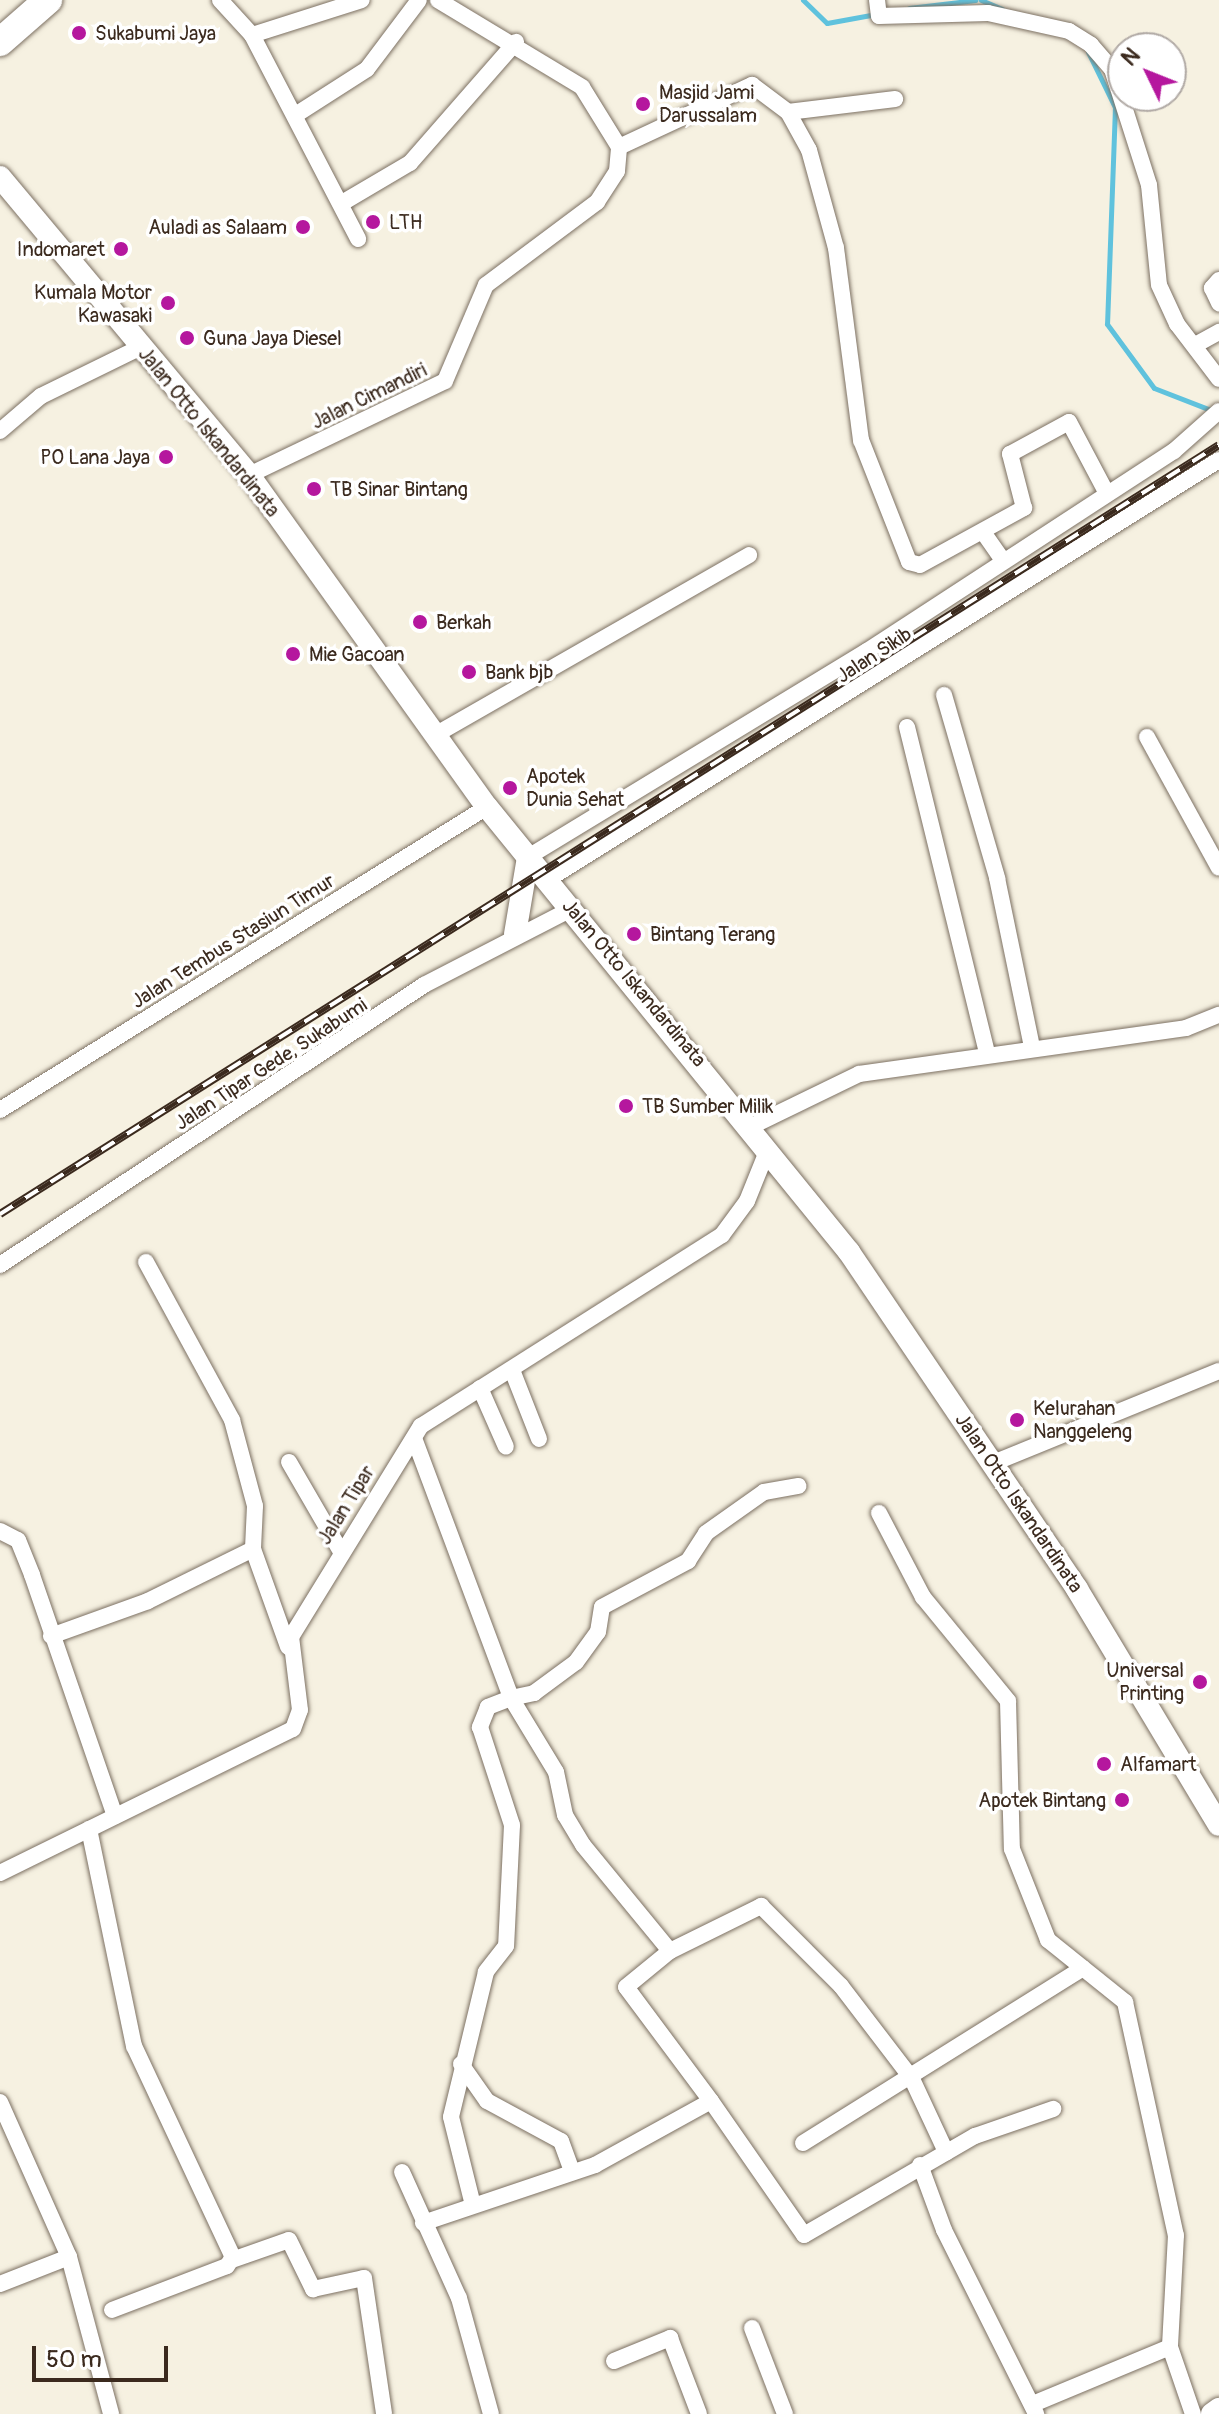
<!DOCTYPE html>
<style>
body{margin:0}
#map{position:relative;width:1219px;height:2414px;overflow:hidden;background:#f6f1e1;font-family:Pangolin,sans-serif}
div>[style]{position:absolute}
.stream>*{height:5px;margin:-2.5px;padding:0 2.5px;transform-origin:2.5px;border-radius:2.5px;background:#5fc2dd}
.roads{filter:drop-shadow(0 0 2px #7c7062) drop-shadow(0 0 2px #7c7062)}
.street>*{height:16px;margin:-8px;padding:0 8px;transform-origin:8px;border-radius:8px;background:#fff}
.secondary>*{height:22px;margin:-11px;padding:0 11px;transform-origin:11px;border-radius:11px;background:#fff}
.highway>*{height:28px;margin:-14px;padding:0 14px;transform-origin:14px;border-radius:14px;background:#fff}
.rail>*{height:8px;margin-top:-4px;transform-origin:0;background:repeating-linear-gradient(90deg,#fff 0 15px,#3b2a1e 0 30px);box-sizing:border-box;border-block:2px solid #3b2a1e}
.dots>*{width:22px;height:22px;translate:-50% -50%;box-sizing:border-box;border:4px solid #fff;border-radius:50%}
span{translate:-50% -50%;white-space:nowrap;text-align:center;line-height:1.15;-webkit-text-stroke:7px #fff;paint-order:stroke}
.poi-label{font-size:20px;color:#3b2a1e}
.left{translate:0 -50%;text-align:left}
.right{translate:-100% -50%;text-align:right}
.street-label{font-size:20px;color:#3b2a1e}
.north{position:absolute;left:1107px;top:32px;width:80px;height:80px;box-sizing:border-box;background:#fff;border:2px solid #b1aaa5;border-radius:50%;rotate:313deg;font-size:22px;font-weight:700;line-height:32px;text-align:center;color:#3b2a1e}
.north::after{content:'';display:block;margin:auto;width:28px;height:36px;background:#b5179e;clip-path:polygon(50% 0,100% 100%,50% 72%,0 100%)}
.scale{position:absolute;left:32px;top:2346px;width:136px;height:36px;box-sizing:border-box;border:4px solid #3b2a1e;border-top:0;padding-left:10px;font-size:24px;line-height:28px;white-space:nowrap;color:#3b2a1e;-webkit-text-stroke:6px #fff;paint-order:stroke}
</style>
<div id="map">
<div class="stream">
<div style="left:803px;top:0;width:33px;rotate:44deg"></div>
<div style="left:827px;top:23px;width:50px;rotate:-10.4deg"></div>
<div style="left:981px;top:0;width:23px;rotate:23deg"></div>
<div style="left:909px;top:8px;width:67px;rotate:-6.8deg"></div>
<div style="left:1088px;top:52px;width:61px;rotate:63.9deg"></div>
<div style="left:1115px;top:107px;width:217px;rotate:92.1deg"></div>
<div style="left:1107px;top:324px;width:79px;rotate:53.7deg"></div>
<div style="left:1154px;top:388px;width:66px;rotate:21.2deg"></div>
</div>
<div class="roads">
<div class="street">
<div style="left:220px;top:0;width:47px;rotate:47.6deg"></div>
<div style="left:252px;top:35px;width:115px;rotate:-17.7deg"></div>
<div style="left:877px;top:0;width:16px;rotate:83deg"></div>
<div style="left:879px;top:16px;width:109px;rotate:-1.6deg"></div>
<div style="left:988px;top:13px;width:83px;rotate:12.5deg"></div>
<div style="left:1069px;top:31px;width:26px;rotate:32deg"></div>
<div style="left:1091px;top:45px;width:32px;rotate:49deg"></div>
<div style="left:1112px;top:69px;width:122px;rotate:72.3deg"></div>
<div style="left:1149px;top:185px;width:100px;rotate:84.3deg"></div>
<div style="left:1159px;top:285px;width:43px;rotate:65.2deg"></div>
<div style="left:1177px;top:324px;width:69px;rotate:52.6deg"></div>
<div style="left:252px;top:35px;width:230px;rotate:62.5deg"></div>
<div style="left:788px;top:112px;width:43px;rotate:61.1deg"></div>
<div style="left:809px;top:150px;width:102px;rotate:74.6deg"></div>
<div style="left:836px;top:248px;width:194px;rotate:82.6deg"></div>
<div style="left:861px;top:440px;width:131px;rotate:68.5deg"></div>
<div style="left:909px;top:562px;width:11px;rotate:15deg"></div>
<div style="left:920px;top:565px;width:119px;rotate:-28.7deg"></div>
<div style="left:1024px;top:508px;width:56px;rotate:-104.5deg"></div>
<div style="left:1010px;top:454px;width:67px;rotate:-28.5deg"></div>
<div style="left:1069px;top:422px;width:79px;rotate:62.1deg"></div>
<div style="left:297px;top:114px;width:83px;rotate:-32.7deg"></div>
<div style="left:367px;top:69px;width:86px;rotate:-53deg"></div>
<div style="left:619px;top:147px;width:147px;rotate:-25deg"></div>
<div style="left:752px;top:85px;width:45px;rotate:36.9deg"></div>
<div style="left:788px;top:112px;width:108px;rotate:-6.9deg"></div>
<div style="left:342px;top:203px;width:79px;rotate:-30.5deg"></div>
<div style="left:410px;top:163px;width:161px;rotate:-48.8deg"></div>
<div style="left:1219px;top:280px;width:11px;rotate:131deg"></div>
<div style="left:1212px;top:288px;width:17px;rotate:65deg"></div>
<div style="left:1197px;top:344px;width:25px;rotate:-29deg"></div>
<div style="left:0;top:431px;width:54px;rotate:-40.5deg"></div>
<div style="left:41px;top:396px;width:109px;rotate:-26.1deg"></div>
<div style="left:249px;top:475px;width:217px;rotate:-25.6deg"></div>
<div style="left:445px;top:381px;width:104px;rotate:-66.9deg"></div>
<div style="left:486px;top:285px;width:139px;rotate:-36.8deg"></div>
<div style="left:597px;top:202px;width:37px;rotate:-57deg"></div>
<div style="left:617px;top:171px;width:24px;rotate:-85deg"></div>
<div style="left:619px;top:147px;width:70px;rotate:-121.7deg"></div>
<div style="left:582px;top:87px;width:168px;rotate:-148.9deg"></div>
<div style="left:983px;top:532px;width:33px;rotate:55deg"></div>
<div style="left:944px;top:695px;width:191px;rotate:73.8deg"></div>
<div style="left:997px;top:878px;width:173px;rotate:78.3deg"></div>
<div style="left:907px;top:727px;width:335px;rotate:76.2deg"></div>
<div style="left:435px;top:735px;width:362px;rotate:-29.8deg"></div>
<div style="left:1147px;top:737px;width:149px;rotate:61.2deg"></div>
<div style="left:528px;top:857px;width:397px;rotate:-31.3deg"></div>
<div style="left:867px;top:651px;width:366px;rotate:-33.1deg"></div>
<div style="left:1174px;top:451px;width:60px;rotate:-41.6deg"></div>
<div style="left:547px;top:880px;width:792px;rotate:-32.01deg"></div>
<div style="left:0;top:1110px;width:574px;rotate:-31.89deg"></div>
<div style="left:752px;top:1126px;width:119px;rotate:-25.9deg"></div>
<div style="left:859px;top:1074px;width:330px;rotate:-8deg"></div>
<div style="left:1186px;top:1028px;width:35px;rotate:-22deg"></div>
<div style="left:146px;top:1262px;width:180px;rotate:61.4deg"></div>
<div style="left:232px;top:1420px;width:89px;rotate:75deg"></div>
<div style="left:255px;top:1506px;width:43px;rotate:92.7deg"></div>
<div style="left:253px;top:1549px;width:104px;rotate:70.3deg"></div>
<div style="left:0;top:1265px;width:508px;rotate:-33.44deg"></div>
<div style="left:424px;top:985px;width:165px;rotate:-27.3deg"></div>
<div style="left:512px;top:1370px;width:74px;rotate:68.6deg"></div>
<div style="left:480px;top:1388px;width:64px;rotate:66.2deg"></div>
<div style="left:414px;top:1438px;width:278px;rotate:69.5deg"></div>
<div style="left:511px;top:1698px;width:25px;rotate:159deg"></div>
<div style="left:488px;top:1707px;width:22px;rotate:112deg"></div>
<div style="left:480px;top:1727px;width:103px;rotate:71.9deg"></div>
<div style="left:512px;top:1825px;width:121px;rotate:92.8deg"></div>
<div style="left:506px;top:1946px;width:33px;rotate:128deg"></div>
<div style="left:486px;top:1972px;width:149px;rotate:103.6deg"></div>
<div style="left:451px;top:2117px;width:91px;rotate:76deg"></div>
<div style="left:289px;top:1462px;width:102px;rotate:59.9deg"></div>
<div style="left:991px;top:1464px;width:246px;rotate:-22.2deg"></div>
<div style="left:879px;top:1513px;width:95px;rotate:62.4deg"></div>
<div style="left:923px;top:1597px;width:134px;rotate:50.7deg"></div>
<div style="left:1008px;top:1701px;width:148px;rotate:88.5deg"></div>
<div style="left:1012px;top:1849px;width:98px;rotate:68.4deg"></div>
<div style="left:1048px;top:1940px;width:99px;rotate:38.8deg"></div>
<div style="left:1125px;top:2002px;width:239px;rotate:77.7deg"></div>
<div style="left:1176px;top:2235px;width:112px;rotate:93.1deg"></div>
<div style="left:1170px;top:2347px;width:71px;rotate:71.1deg"></div>
<div style="left:0;top:1531px;width:20px;rotate:27deg"></div>
<div style="left:18px;top:1540px;width:38px;rotate:68deg"></div>
<div style="left:32px;top:1575px;width:255px;rotate:71deg"></div>
<div style="left:51px;top:1636px;width:103px;rotate:-19.8deg"></div>
<div style="left:148px;top:1601px;width:117px;rotate:-26.3deg"></div>
<div style="left:89px;top:1829px;width:222px;rotate:78.3deg"></div>
<div style="left:134px;top:2046px;width:233px;rotate:64.9deg"></div>
<div style="left:233px;top:2257px;width:11px;rotate:124deg"></div>
<div style="left:227px;top:2266px;width:123px;rotate:159.1deg"></div>
<div style="left:0;top:1873px;width:326px;rotate:-26.2deg"></div>
<div style="left:293px;top:1729px;width:20px;rotate:-70deg"></div>
<div style="left:300px;top:1710px;width:74px;rotate:-97deg"></div>
<div style="left:291px;top:1637px;width:248px;rotate:-58.4deg"></div>
<div style="left:421px;top:1426px;width:356px;rotate:-32.4deg"></div>
<div style="left:722px;top:1235px;width:42px;rotate:-53.7deg"></div>
<div style="left:747px;top:1201px;width:56px;rotate:-68deg"></div>
<div style="left:670px;top:1951px;width:137px;rotate:-129.4deg"></div>
<div style="left:583px;top:1845px;width:35px;rotate:-121deg"></div>
<div style="left:565px;top:1815px;width:44px;rotate:-101.8deg"></div>
<div style="left:556px;top:1772px;width:87px;rotate:-121.3deg"></div>
<div style="left:511px;top:1698px;width:24px;rotate:-12deg"></div>
<div style="left:534px;top:1693px;width:52px;rotate:-36.4deg"></div>
<div style="left:576px;top:1662px;width:37px;rotate:-54deg"></div>
<div style="left:598px;top:1632px;width:25px;rotate:-81deg"></div>
<div style="left:602px;top:1607px;width:98px;rotate:-28.1deg"></div>
<div style="left:688px;top:1561px;width:33px;rotate:-57deg"></div>
<div style="left:706px;top:1533px;width:71px;rotate:-35.3deg"></div>
<div style="left:764px;top:1492px;width:35px;rotate:-10deg"></div>
<div style="left:461px;top:2064px;width:45px;rotate:54.9deg"></div>
<div style="left:487px;top:2101px;width:84px;rotate:28.4deg"></div>
<div style="left:561px;top:2141px;width:32px;rotate:70deg"></div>
<div style="left:711px;top:2101px;width:142px;rotate:-126.7deg"></div>
<div style="left:626px;top:1987px;width:57px;rotate:-39.3deg"></div>
<div style="left:670px;top:1951px;width:102px;rotate:-26.3deg"></div>
<div style="left:761px;top:1906px;width:113px;rotate:45deg"></div>
<div style="left:841px;top:1986px;width:117px;rotate:52.6deg"></div>
<div style="left:912px;top:2079px;width:81px;rotate:65deg"></div>
<div style="left:0;top:2102px;width:170px;rotate:66deg"></div>
<div style="left:803px;top:2143px;width:330px;rotate:-32deg"></div>
<div style="left:920px;top:2165px;width:69px;rotate:69.7deg"></div>
<div style="left:944px;top:2230px;width:206px;rotate:63.4deg"></div>
<div style="left:402px;top:2172px;width:138px;rotate:65.7deg"></div>
<div style="left:459px;top:2298px;width:120px;rotate:74.6deg"></div>
<div style="left:423px;top:2223px;width:182px;rotate:-18.6deg"></div>
<div style="left:595px;top:2165px;width:132px;rotate:-28.9deg"></div>
<div style="left:711px;top:2101px;width:163px;rotate:55.2deg"></div>
<div style="left:804px;top:2235px;width:198px;rotate:-30.1deg"></div>
<div style="left:975px;top:2136px;width:83px;rotate:-19.1deg"></div>
<div style="left:232px;top:2260px;width:60px;rotate:-19.3deg"></div>
<div style="left:289px;top:2240px;width:55px;rotate:63.9deg"></div>
<div style="left:313px;top:2289px;width:52px;rotate:-12.2deg"></div>
<div style="left:364px;top:2278px;width:137px;rotate:81.6deg"></div>
<div style="left:0;top:2284px;width:74px;rotate:-21.4deg"></div>
<div style="left:69px;top:2257px;width:163px;rotate:75deg"></div>
<div style="left:752px;top:2328px;width:92px;rotate:69deg"></div>
<div style="left:614px;top:2361px;width:61px;rotate:-22.3deg"></div>
<div style="left:670px;top:2338px;width:81px;rotate:69.1deg"></div>
<div style="left:1033px;top:2404px;width:148px;rotate:-22.6deg"></div>
</div>
<div class="secondary">
<div style="left:0;top:177px;width:388px;rotate:50.1deg"></div>
<div style="left:249px;top:475px;width:408px;rotate:54.4deg"></div>
<div style="left:487px;top:807px;width:574px;rotate:50.87deg"></div>
<div style="left:849px;top:1252px;width:407px;rotate:55.9deg"></div>
<div style="left:1077px;top:1589px;width:275px;rotate:59deg"></div>
<div style="left:515px;top:934px;width:78px;rotate:-80.4deg"></div>
<div style="left:1212px;top:2414px;width:9px;rotate:-36deg"></div>
</div>
<div class="highway">
<div style="left:0;top:42px;width:64px;rotate:-41.2deg"></div>
</div>
</div>
<div class="rail">
<div style="left:0;top:1214px;width:1441px;rotate:-32.25deg"></div>
</div>
<div class="dots">
<div style="left:79px;top:33px;background:#b5179e"></div>
<div style="left:643px;top:104px;background:#b5179e"></div>
<div style="left:373px;top:222px;background:#b5179e"></div>
<div style="left:303px;top:227px;background:#b5179e"></div>
<div style="left:121px;top:249px;background:#b5179e"></div>
<div style="left:168px;top:303px;background:#b5179e"></div>
<div style="left:187px;top:338px;background:#b5179e"></div>
<div style="left:166px;top:457px;background:#b5179e"></div>
<div style="left:314px;top:489px;background:#b5179e"></div>
<div style="left:420px;top:622px;background:#b5179e"></div>
<div style="left:293px;top:654px;background:#b5179e"></div>
<div style="left:469px;top:672px;background:#b5179e"></div>
<div style="left:510px;top:788px;background:#b5179e"></div>
<div style="left:634px;top:934px;background:#b5179e"></div>
<div style="left:626px;top:1106px;background:#b5179e"></div>
<div style="left:1017px;top:1420px;background:#b5179e"></div>
<div style="left:1200px;top:1682px;background:#b5179e"></div>
<div style="left:1104px;top:1764px;background:#b5179e"></div>
<div style="left:1122px;top:1800px;background:#b5179e"></div>
</div>
<div class="poi-label">
<span class="left" style="left:95px;top:33px">Sukabumi Jaya</span>
<span class="left" style="left:659px;top:104px">Masjid Jami<br>Darussalam</span>
<span class="left" style="left:389px;top:222px">LTH</span>
<span class="right" style="left:287px;top:227px">Auladi as Salaam</span>
<span class="right" style="left:105px;top:249px">Indomaret</span>
<span class="right" style="left:152px;top:304px">Kumala Motor<br>Kawasaki</span>
<span class="left" style="left:203px;top:338px">Guna Jaya Diesel</span>
<span class="right" style="left:150px;top:457px">PO Lana Jaya</span>
<span class="left" style="left:330px;top:489px">TB Sinar Bintang</span>
<span class="left" style="left:436px;top:622px">Berkah</span>
<span class="left" style="left:309px;top:654px">Mie Gacoan</span>
<span class="left" style="left:485px;top:672px">Bank bjb</span>
<span class="left" style="left:526px;top:788px">Apotek<br>Dunia Sehat</span>
<span class="left" style="left:650px;top:934px">Bintang Terang</span>
<span class="left" style="left:642px;top:1106px">TB Sumber Milik</span>
<span class="left" style="left:1033px;top:1420px">Kelurahan<br>Nanggeleng</span>
<span class="right" style="left:1184px;top:1682px">Universal<br>Printing</span>
<span class="left" style="left:1120px;top:1764px">Alfamart</span>
<span class="right" style="left:1106px;top:1800px">Apotek Bintang</span>
</div>
<div class="street-label">
<span style="left:369px;top:396px;rotate:-26deg">Jalan Cimandiri</span>
<span style="left:209px;top:432px;rotate:51deg">Jalan Otto Iskandardinata</span>
<span style="left:874px;top:655px;rotate:-33deg">Jalan Sikib</span>
<span style="left:233px;top:941px;rotate:-32deg">Jalan Tembus Stasiun Timur</span>
<span style="left:634px;top:983px;rotate:50deg">Jalan Otto Iskandardinata</span>
<span style="left:271px;top:1064px;rotate:-33deg">Jalan Tipar Gede, Sukabumi</span>
<span style="left:1019px;top:1503px;rotate:56deg">Jalan Otto Iskandardinata</span>
<span style="left:346px;top:1505px;rotate:-58deg">Jalan Tipar</span>
</div>
<div class="north">N</div>
<div class="scale">50 m</div>
</div>
